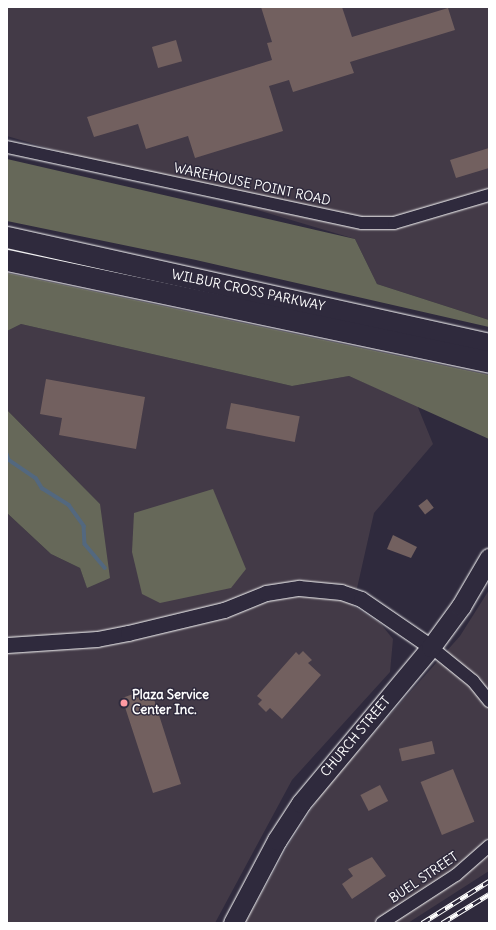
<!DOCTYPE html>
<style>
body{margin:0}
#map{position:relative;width:496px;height:930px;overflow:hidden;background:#2f2a3d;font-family:Delius,sans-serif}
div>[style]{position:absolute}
.built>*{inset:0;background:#433a47}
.green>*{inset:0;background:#666859}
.stream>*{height:3.5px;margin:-1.75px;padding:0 1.75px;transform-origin:1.75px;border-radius:1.75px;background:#53687f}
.building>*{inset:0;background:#72605f;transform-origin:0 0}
.roads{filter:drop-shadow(0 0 1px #fff) drop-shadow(0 0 1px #fff)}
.minor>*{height:12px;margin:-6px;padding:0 6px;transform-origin:6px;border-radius:6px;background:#2f2a3d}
.tertiary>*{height:15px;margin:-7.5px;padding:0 7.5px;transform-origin:7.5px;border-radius:7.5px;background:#2f2a3d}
.primary>*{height:19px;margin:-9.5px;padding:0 9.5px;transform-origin:9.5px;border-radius:9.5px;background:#2f2a3d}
.motorway>*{height:21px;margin:-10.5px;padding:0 10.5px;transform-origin:10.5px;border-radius:10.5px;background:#2f2a3d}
.rail>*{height:4.5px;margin-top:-2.25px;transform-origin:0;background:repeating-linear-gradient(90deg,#2f2a3d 0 9px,#fff 0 18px);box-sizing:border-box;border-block:1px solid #fff}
.dots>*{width:11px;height:11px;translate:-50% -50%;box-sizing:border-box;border:2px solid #2f2a3d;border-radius:50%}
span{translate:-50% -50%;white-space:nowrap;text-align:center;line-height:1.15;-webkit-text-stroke:3px #2f2a3d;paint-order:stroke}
.street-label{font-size:13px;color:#fff}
.poi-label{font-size:13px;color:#fff;font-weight:700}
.left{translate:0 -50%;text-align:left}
.frame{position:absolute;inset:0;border:8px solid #fff;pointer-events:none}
</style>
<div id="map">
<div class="built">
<div style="clip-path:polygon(7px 7px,489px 7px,489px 320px,377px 284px,355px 239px,7px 136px)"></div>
<div style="clip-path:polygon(21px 324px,292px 386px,349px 376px,417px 405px,433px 444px,374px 513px,353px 606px,380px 623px,393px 639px,390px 672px,292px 780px,215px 923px,7px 923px,7px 513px,51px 554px,80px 568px,87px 587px,100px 504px,7px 410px,7px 331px)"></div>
<div style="clip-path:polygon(489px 590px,489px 871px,408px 923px,245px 923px,288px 846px,325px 788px,460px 636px)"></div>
</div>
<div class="green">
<div style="clip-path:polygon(7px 159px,355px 239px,377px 284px,489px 320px,489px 327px,196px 260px,7px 221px)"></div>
<div style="clip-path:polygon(7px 273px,489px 375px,489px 439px,349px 376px,292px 386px,21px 324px,7px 331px)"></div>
<div style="clip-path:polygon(7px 410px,100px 504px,110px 578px,87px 588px,80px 568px,51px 554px,7px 513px)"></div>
<div style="clip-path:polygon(213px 489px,246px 569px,231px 588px,160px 603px,142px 594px,132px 552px,134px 513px)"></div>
</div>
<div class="stream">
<div style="left:7px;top:454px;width:6px;rotate:72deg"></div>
<div style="left:9px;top:460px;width:32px;rotate:34deg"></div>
<div style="left:36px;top:478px;width:12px;rotate:59deg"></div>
<div style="left:42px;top:488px;width:32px;rotate:32deg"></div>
<div style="left:69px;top:505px;width:26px;rotate:54deg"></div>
<div style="left:84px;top:526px;width:18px;rotate:87deg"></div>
<div style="left:85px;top:544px;width:31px;rotate:50deg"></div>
</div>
<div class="building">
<div style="clip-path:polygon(261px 7px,342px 7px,352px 37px,448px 8px,455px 30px,350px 62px,354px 73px,293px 92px,289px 80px,269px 86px,283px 131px,195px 158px,188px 136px,146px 149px,138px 124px,94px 137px,87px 117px,272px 60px,267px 43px,272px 42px)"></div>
<div style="left:176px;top:40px;width:22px;height:25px;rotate:74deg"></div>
<div style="clip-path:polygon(489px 148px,489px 168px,456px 178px,450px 160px)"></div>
<div style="clip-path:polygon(46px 379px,145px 397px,136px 449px,59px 435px,62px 418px,40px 414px)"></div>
<div style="left:231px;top:403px;width:70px;height:26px;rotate:11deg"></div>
<div style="left:427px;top:499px;width:11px;height:11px;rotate:52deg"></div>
<div style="clip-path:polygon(393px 535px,417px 547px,411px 558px,387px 549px)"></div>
<div style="clip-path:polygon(303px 651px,312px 660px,308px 663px,321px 675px,282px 719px,270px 708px,266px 712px,258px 704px,262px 700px,257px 696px,296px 652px,299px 655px)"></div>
<div style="clip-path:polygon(136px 693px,137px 698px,152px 693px,181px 784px,153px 793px,122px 698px)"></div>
<div style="left:432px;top:741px;width:13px;height:34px;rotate:77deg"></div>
<div style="left:453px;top:769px;width:57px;height:35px;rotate:68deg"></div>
<div style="left:380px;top:785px;width:18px;height:22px;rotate:63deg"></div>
<div style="clip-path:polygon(372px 857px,386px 876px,352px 899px,342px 884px,353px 876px,348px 869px)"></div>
</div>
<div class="roads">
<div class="minor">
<div style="left:7px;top:147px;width:363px;rotate:12.1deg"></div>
<div style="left:362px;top:223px;width:32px"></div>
<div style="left:394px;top:223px;width:99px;rotate:-16.4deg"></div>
<div style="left:431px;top:647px;width:54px;rotate:39deg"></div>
<div style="left:473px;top:681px;width:26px;rotate:51deg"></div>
<div style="left:382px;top:923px;width:88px;rotate:-33deg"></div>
<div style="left:456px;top:875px;width:44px;rotate:-41.3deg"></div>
</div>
<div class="tertiary">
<div style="left:7px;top:645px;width:90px;rotate:-3.8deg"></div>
<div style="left:97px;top:639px;width:32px;rotate:-11deg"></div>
<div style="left:128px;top:633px;width:99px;rotate:-13.5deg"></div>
<div style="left:224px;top:610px;width:45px;rotate:-22deg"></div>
<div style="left:266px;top:593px;width:33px;rotate:-9deg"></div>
<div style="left:299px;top:588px;width:42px;rotate:5.4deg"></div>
<div style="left:341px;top:592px;width:21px;rotate:19deg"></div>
<div style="left:361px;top:599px;width:85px;rotate:34.4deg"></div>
</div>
<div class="primary">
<div style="left:233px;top:923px;width:94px;rotate:-62.1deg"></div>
<div style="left:277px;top:840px;width:44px;rotate:-57deg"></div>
<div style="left:301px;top:803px;width:203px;rotate:-50.2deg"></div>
<div style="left:431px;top:647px;width:51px;rotate:-53.8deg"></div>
<div style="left:461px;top:606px;width:56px;rotate:-59.7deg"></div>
</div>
<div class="motorway">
<div style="left:7px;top:237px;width:494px;rotate:12.5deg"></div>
<div style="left:7px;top:260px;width:493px;rotate:11.9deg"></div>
</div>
</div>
<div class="rail">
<div style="left:422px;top:923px;width:79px;rotate:-32.1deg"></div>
<div style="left:442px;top:923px;width:55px;rotate:-31.7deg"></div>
</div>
<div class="dots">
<div style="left:124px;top:703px;background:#ff9aa2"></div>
</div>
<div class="street-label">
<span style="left:252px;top:185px;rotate:12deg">WAREHOUSE POINT ROAD</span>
<span style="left:248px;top:291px;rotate:12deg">WILBUR CROSS PARKWAY</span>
<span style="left:356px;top:737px;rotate:-50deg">CHURCH STREET</span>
<span style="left:424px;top:878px;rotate:-34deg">BUEL STREET</span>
</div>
<div class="poi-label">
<span class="left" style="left:132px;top:703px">Plaza Service<br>Center Inc.</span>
</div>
<div class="frame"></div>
</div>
